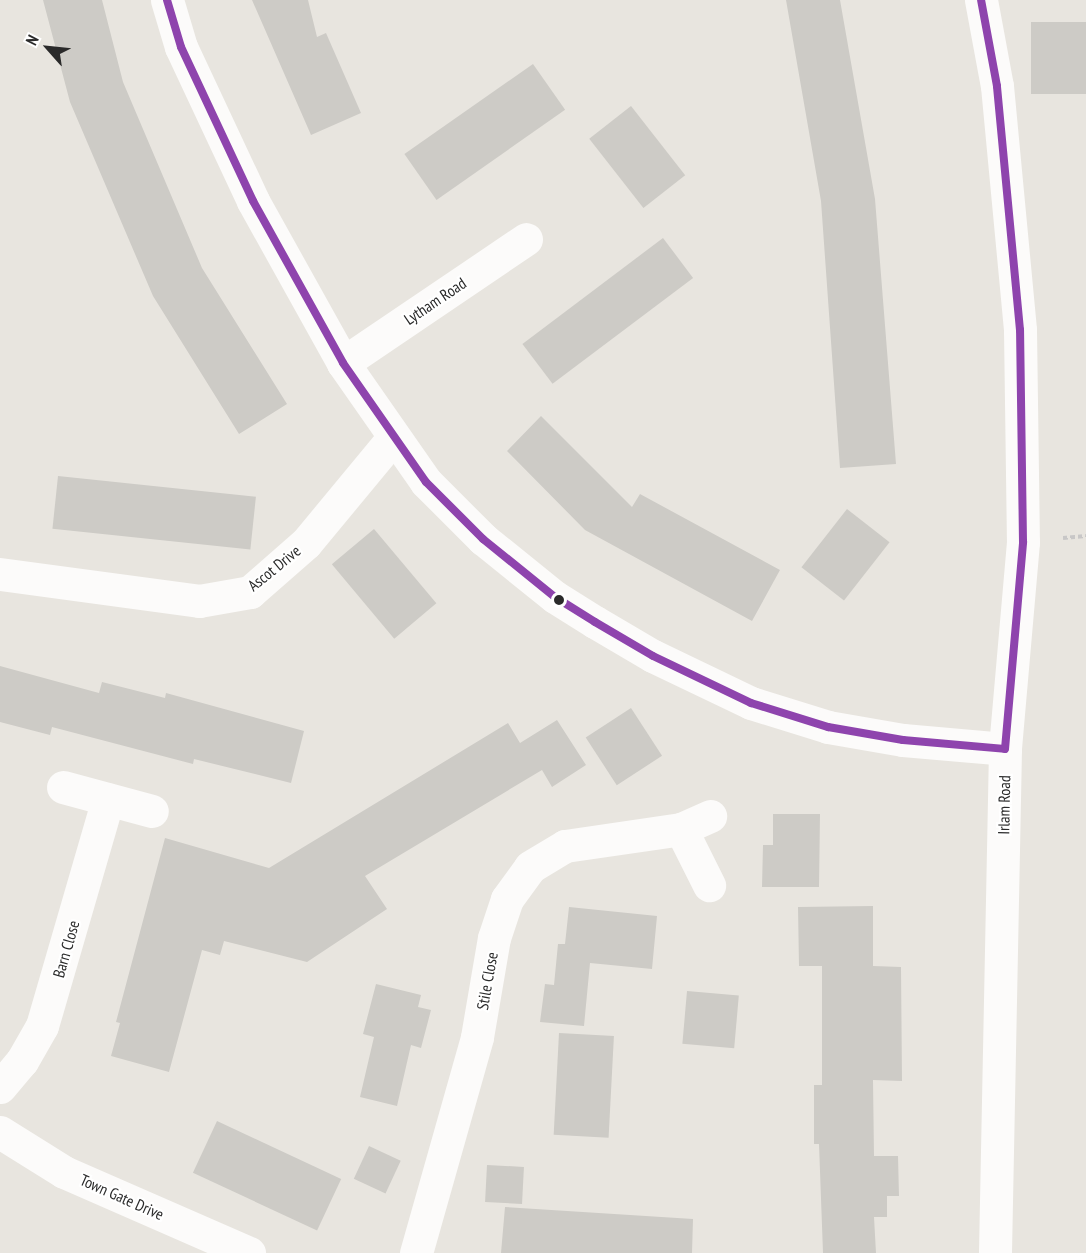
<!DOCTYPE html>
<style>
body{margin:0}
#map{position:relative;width:1086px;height:1253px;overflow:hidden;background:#e8e5df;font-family:"PT Sans Narrow",sans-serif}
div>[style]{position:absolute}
.building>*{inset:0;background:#cdcbc6;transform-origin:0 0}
.path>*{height:4px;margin-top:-2px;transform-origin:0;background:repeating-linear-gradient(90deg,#c8c7c7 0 4.5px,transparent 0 7.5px)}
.street>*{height:33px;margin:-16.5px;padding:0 16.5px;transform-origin:16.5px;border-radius:16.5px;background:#fcfbfa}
.secondary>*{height:33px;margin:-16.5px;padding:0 16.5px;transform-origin:16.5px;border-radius:16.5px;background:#fcfbfa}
.bus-1>*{height:8px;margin:-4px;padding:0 4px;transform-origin:4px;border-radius:4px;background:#8e44ad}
.dots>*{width:16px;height:16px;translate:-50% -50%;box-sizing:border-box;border:3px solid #fff;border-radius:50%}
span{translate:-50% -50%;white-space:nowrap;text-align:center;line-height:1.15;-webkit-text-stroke:4.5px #fff;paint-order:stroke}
.street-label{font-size:16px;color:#2a2a2a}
.north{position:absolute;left:18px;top:18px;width:60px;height:60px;-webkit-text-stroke:4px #fff;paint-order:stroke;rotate:297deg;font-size:16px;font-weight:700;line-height:24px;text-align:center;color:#2a2a2a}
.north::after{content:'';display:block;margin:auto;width:21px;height:27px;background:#2a2a2a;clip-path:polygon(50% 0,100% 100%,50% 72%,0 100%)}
</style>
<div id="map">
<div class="building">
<div style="clip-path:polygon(43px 0,102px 0,123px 82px,202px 268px,287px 404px,239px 434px,153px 296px,70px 102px)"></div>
<div style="clip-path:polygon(252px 0,308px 0,317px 37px,326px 33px,361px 113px,311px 135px)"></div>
<div style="clip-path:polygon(786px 0,840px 0,875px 199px,896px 464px,840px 468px,821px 201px)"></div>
<div style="left:1086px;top:22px;width:72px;height:55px;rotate:90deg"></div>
<div style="left:533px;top:64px;width:56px;height:157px;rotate:55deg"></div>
<div style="left:631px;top:106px;width:88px;height:53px;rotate:52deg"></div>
<div style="left:663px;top:238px;width:50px;height:176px;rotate:53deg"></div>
<div style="clip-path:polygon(541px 416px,632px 507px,640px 494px,780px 570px,752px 621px,585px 530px,507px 451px)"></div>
<div style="left:58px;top:476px;width:199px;height:53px;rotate:6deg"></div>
<div style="left:847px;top:509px;width:54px;height:74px;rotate:38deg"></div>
<div style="left:374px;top:529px;width:97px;height:55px;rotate:50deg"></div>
<div style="clip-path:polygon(0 666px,99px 693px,102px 682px,165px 698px,166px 693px,304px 731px,291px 783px,194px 759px,193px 764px,52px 727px,50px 735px,0 722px)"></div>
<div style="left:631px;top:708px;width:57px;height:54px;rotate:57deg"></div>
<div style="clip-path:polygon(557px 720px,586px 765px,552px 787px,542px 770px,365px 876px,387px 909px,307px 962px,224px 941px,220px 955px,202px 950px,169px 1072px,111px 1056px,120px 1023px,116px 1022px,165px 838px,269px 868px,508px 723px,520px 743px)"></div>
<div style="clip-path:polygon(773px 814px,820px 814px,819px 887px,762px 887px,763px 845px,773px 845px)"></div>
<div style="clip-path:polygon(873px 906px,873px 966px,901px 967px,902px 1081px,873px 1080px,874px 1156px,898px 1156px,899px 1196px,887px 1196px,887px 1217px,874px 1217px,876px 1253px,823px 1253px,819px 1144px,814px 1144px,814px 1085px,822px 1085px,822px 966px,799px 966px,798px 907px)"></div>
<div style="clip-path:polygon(569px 907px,657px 916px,652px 969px,590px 963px,584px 1026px,540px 1022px,545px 984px,554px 985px,558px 944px,565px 944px)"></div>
<div style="clip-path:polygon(376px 984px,421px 995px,418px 1007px,431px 1010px,421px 1048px,411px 1045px,397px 1106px,360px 1097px,374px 1037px,363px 1034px)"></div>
<div style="left:687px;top:991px;width:52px;height:53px;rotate:5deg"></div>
<div style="left:559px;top:1033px;width:55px;height:102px;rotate:3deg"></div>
<div style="left:217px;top:1121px;width:137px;height:57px;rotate:25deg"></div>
<div style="left:369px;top:1146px;width:35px;height:36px;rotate:25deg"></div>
<div style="left:487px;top:1165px;width:37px;height:37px;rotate:3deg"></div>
<div style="clip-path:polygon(505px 1207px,693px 1219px,692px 1253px,501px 1253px)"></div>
</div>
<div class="path">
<div style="left:1063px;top:538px;width:23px;rotate:-5deg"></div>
</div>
<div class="street">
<div style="left:167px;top:0;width:49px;rotate:73.4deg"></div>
<div style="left:181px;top:47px;width:170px;rotate:64.9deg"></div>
<div style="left:253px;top:201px;width:185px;rotate:60.9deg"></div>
<div style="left:343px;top:363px;width:145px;rotate:55.1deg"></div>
<div style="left:426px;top:482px;width:81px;rotate:45deg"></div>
<div style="left:483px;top:539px;width:92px;rotate:38.9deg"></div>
<div style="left:555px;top:597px;width:47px;rotate:32deg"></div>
<div style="left:595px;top:622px;width:67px;rotate:30.4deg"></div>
<div style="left:653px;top:656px;width:109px;rotate:25.6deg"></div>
<div style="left:751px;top:703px;width:81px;rotate:17.3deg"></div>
<div style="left:828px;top:727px;width:76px;rotate:9.8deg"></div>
<div style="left:903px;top:740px;width:102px;rotate:5deg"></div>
<div style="left:343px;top:363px;width:221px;rotate:-34.1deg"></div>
<div style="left:0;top:574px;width:201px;rotate:7.7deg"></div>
<div style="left:199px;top:601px;width:52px;rotate:-10deg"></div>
<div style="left:250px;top:592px;width:74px;rotate:-41.2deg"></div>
<div style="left:306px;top:543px;width:136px;rotate:-50.4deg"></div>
<div style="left:63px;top:787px;width:92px;rotate:15.1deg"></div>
<div style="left:681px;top:829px;width:63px;rotate:63.4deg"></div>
<div style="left:0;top:1087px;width:34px;rotate:-50deg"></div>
<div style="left:22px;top:1061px;width:40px;rotate:-60.3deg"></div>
<div style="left:42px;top:1026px;width:236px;rotate:-73.8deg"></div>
<div style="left:0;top:1132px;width:75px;rotate:32deg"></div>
<div style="left:64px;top:1172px;width:202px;rotate:23.6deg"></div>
<div style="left:416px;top:1253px;width:224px;rotate:-74.2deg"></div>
<div style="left:477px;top:1037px;width:100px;rotate:-80.3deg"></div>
<div style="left:494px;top:938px;width:41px;rotate:-71.6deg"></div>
<div style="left:507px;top:899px;width:39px;rotate:-54deg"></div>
<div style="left:530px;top:867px;width:41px;rotate:-31deg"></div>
<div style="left:565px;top:846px;width:117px;rotate:-8.3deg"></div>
<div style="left:681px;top:829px;width:32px;rotate:-24deg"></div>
</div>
<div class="secondary">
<div style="left:981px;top:0;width:87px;rotate:79.5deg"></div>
<div style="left:997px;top:86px;width:245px;rotate:84.6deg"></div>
<div style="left:1020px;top:330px;width:212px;rotate:89.2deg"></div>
<div style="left:1023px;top:542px;width:208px;rotate:95deg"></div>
<div style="left:1005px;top:749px;width:504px;rotate:91.14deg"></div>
</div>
<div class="bus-1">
<div style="left:167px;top:0;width:49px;rotate:73.4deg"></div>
<div style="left:181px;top:47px;width:170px;rotate:64.9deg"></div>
<div style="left:253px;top:201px;width:185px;rotate:60.9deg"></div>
<div style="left:343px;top:363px;width:145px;rotate:55.1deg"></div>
<div style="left:426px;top:482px;width:81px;rotate:45deg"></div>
<div style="left:483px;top:539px;width:92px;rotate:38.9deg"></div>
<div style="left:555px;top:597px;width:47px;rotate:32deg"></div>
<div style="left:595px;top:622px;width:67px;rotate:30.4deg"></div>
<div style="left:653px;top:656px;width:109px;rotate:25.6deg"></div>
<div style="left:751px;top:703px;width:81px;rotate:17.3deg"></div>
<div style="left:828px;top:727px;width:76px;rotate:9.8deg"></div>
<div style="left:903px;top:740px;width:102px;rotate:5deg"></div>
<div style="left:1005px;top:749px;width:208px;rotate:-85deg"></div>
<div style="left:1023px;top:542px;width:212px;rotate:-90.8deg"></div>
<div style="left:1020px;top:330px;width:245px;rotate:-95.4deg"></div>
<div style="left:997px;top:86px;width:87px;rotate:-100.5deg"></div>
</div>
<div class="dots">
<div style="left:559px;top:600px;background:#2a2a2a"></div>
</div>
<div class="street-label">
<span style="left:435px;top:301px;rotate:-34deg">Lytham Road</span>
<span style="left:274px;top:568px;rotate:-39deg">Ascot Drive</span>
<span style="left:1004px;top:805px;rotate:-89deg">Irlam Road</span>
<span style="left:66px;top:949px;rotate:-74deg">Barn Close</span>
<span style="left:487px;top:981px;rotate:-80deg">Stile Close</span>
<span style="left:122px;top:1197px;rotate:24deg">Town Gate Drive</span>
</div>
<div class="north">N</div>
</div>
